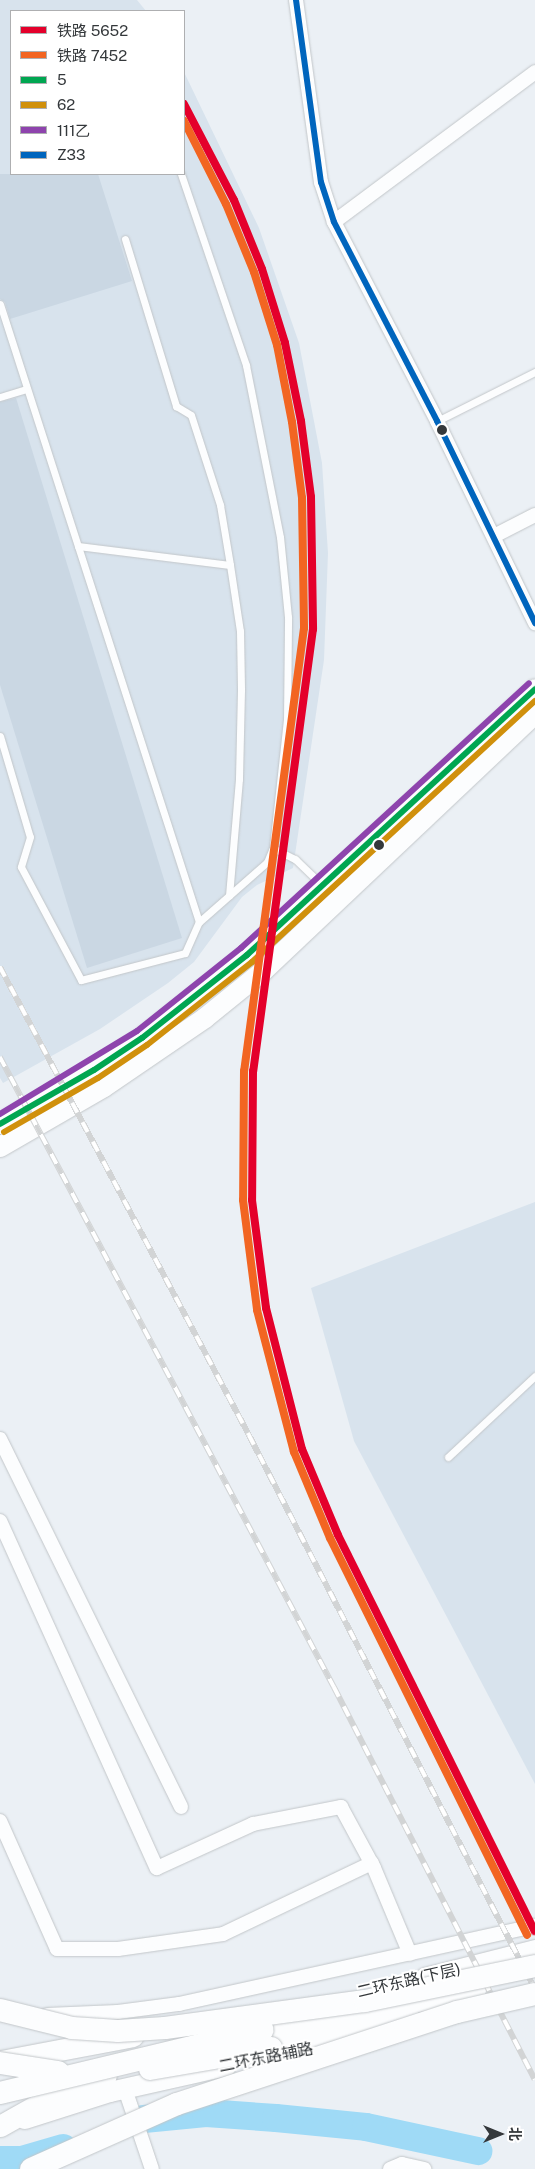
<!DOCTYPE html>
<meta charset="utf-8">
<style>
body{margin:0}
#map{position:relative;width:535px;height:2169px;overflow:hidden;background:#ebf0f5;font-family:"Public Sans","Noto Sans SC",sans-serif}
div>[style]{position:absolute}
.built>*{inset:0;background:#d8e3ed}
.river>*{height:28px;margin:-14px;padding:0 14px;transform-origin:14px;border-radius:14px;background:#9fdaf6}
.building>*{inset:0;background:#cad7e3}
.roads{filter:drop-shadow(0 0 1px #c2c6c9) drop-shadow(0 0 1px #c2c6c9)}
.service>*{height:7px;margin:-3.5px;padding:0 3.5px;transform-origin:3.5px;border-radius:3.5px;background:#fcfdfe}
.minor>*{height:14px;margin:-7px;padding:0 7px;transform-origin:7px;border-radius:7px;background:#fcfdfe}
.secondary>*{height:20px;margin:-10px;padding:0 10px;transform-origin:10px;border-radius:10px;background:#fcfdfe}
.primary>*{height:21px;margin:-10.5px;padding:0 10.5px;transform-origin:10.5px;border-radius:10.5px;background:#fcfdfe}
.trunk>*{height:22px;margin:-11px;padding:0 11px;transform-origin:11px;border-radius:11px;background:#fcfdfe}
.rail>*{height:5.5px;margin-top:-2.75px;transform-origin:0;background:repeating-linear-gradient(90deg,#fff 0 11px,#d2d4d5 0 22px);box-sizing:border-box;border-block:1px solid #d2d4d5}
.bridges{filter:drop-shadow(0 0 1px #c2c6c9) drop-shadow(0 0 1px #c2c6c9)}
.trunk-bridge>*{height:22px;margin:-11px;padding:0 11px;transform-origin:11px;border-radius:11px;background:#fcfdfe}
.bus-1>*{height:6px;margin:-3px;padding:0 3px;transform-origin:3px;border-radius:3px;background:#00a651}
.bus-2>*{height:6px;margin:-3px;padding:0 3px;transform-origin:3px;border-radius:3px;background:#d0900c}
.bus-3>*{height:6px;margin:-3px;padding:0 3px;transform-origin:3px;border-radius:3px;background:#8e44ad}
.bus-4>*{height:6px;margin:-3px;padding:0 3px;transform-origin:3px;border-radius:3px;background:#0065bd}
.rail-1>*{height:8px;margin:-4px;padding:0 4px;transform-origin:4px;border-radius:4px;background:#e4002b}
.rail-2>*{height:8px;margin:-4px;padding:0 4px;transform-origin:4px;border-radius:4px;background:#f26522}
.dots>*{width:14px;height:14px;translate:-50% -50%;box-sizing:border-box;border:2px solid #fff;border-radius:50%}
span{translate:-50% -50%;white-space:nowrap;text-align:center;line-height:1.15;-webkit-text-stroke:4px #fff;paint-order:stroke}
.street-label{font-size:16px;color:#34383b}
.legend{position:absolute;left:10px;top:10px;width:175px;height:165px;box-sizing:border-box;background:#fff;border:1px solid #aeafb1;margin:0;padding:6px 9px;list-style:none;font-size:15px;color:#34383b}
.legend li{display:flex;align-items:center;gap:10px;height:25px}
.legend b{width:25px;border:1px solid #aeafb1}
.north{position:absolute;left:475px;top:2109px;width:50px;height:50px;-webkit-text-stroke:4px #fff;paint-order:stroke;rotate:90deg;font-size:14px;font-weight:700;line-height:20px;text-align:center;color:#34383b}
.north::after{content:'';display:block;margin:auto;width:18px;height:22px;background:#34383b;clip-path:polygon(50% 0,100% 100%,50% 72%,0 100%)}
</style>
<div id="map">
<div class="built">
<div style="clip-path:polygon(0 0,137px 0,146px 11px,11px 11px,11px 174px,184px 174px,184px 72px,259px 228px,299px 343px,322px 463px,328px 553px,324px 660px,293px 868px,257px 885px,242px 897px,194px 962px,168px 983px,100px 1029px,3px 1083px,0 1078px)"></div>
<div style="clip-path:polygon(535px 1202px,535px 1784px,354px 1441px,311px 1288px)"></div>
</div>
<div class="river">
<div style="left:144px;top:2119px;width:62px;rotate:-5.5deg"></div>
<div style="left:206px;top:2113px;width:70px;rotate:4.1deg"></div>
<div style="left:276px;top:2118px;width:90px;rotate:5.7deg"></div>
<div style="left:366px;top:2127px;width:115px;rotate:12.1deg"></div>
<div style="left:0;top:2160px;width:22px"></div>
<div style="left:22px;top:2160px;width:43px;rotate:-16.3deg"></div>
</div>
<div class="building">
<div style="clip-path:polygon(0 174px,98px 174px,132px 281px,10px 319px,5px 302px,0 299px)"></div>
<div style="clip-path:polygon(16px 398px,182px 938px,87px 968px,0 685px,0 402px)"></div>
</div>
<div class="roads">
<div class="service">
<div style="left:125px;top:239px;width:175px;rotate:73deg"></div>
<div style="left:176px;top:406px;width:17px;rotate:31deg"></div>
<div style="left:191px;top:415px;width:95px;rotate:72.1deg"></div>
<div style="left:220px;top:505px;width:61px;rotate:80.5deg"></div>
<div style="left:230px;top:565px;width:67px;rotate:81.4deg"></div>
<div style="left:240px;top:631px;width:59px;rotate:89deg"></div>
<div style="left:241px;top:690px;width:89px;rotate:91.3deg"></div>
<div style="left:239px;top:779px;width:117px;rotate:94.9deg"></div>
<div style="left:0;top:304px;width:649px;rotate:72.15deg"></div>
<div style="left:0;top:397px;width:28px;rotate:-17deg"></div>
<div style="left:437px;top:421px;width:110px;rotate:-26.6deg"></div>
<div style="left:78px;top:546px;width:153px;rotate:7.1deg"></div>
<div style="left:0;top:736px;width:105px;rotate:73.5deg"></div>
<div style="left:30px;top:837px;width:31px;rotate:107deg"></div>
<div style="left:21px;top:867px;width:128px;rotate:62deg"></div>
<div style="left:81px;top:980px;width:107px;rotate:-14.6deg"></div>
<div style="left:185px;top:953px;width:34px;rotate:-66deg"></div>
<div style="left:199px;top:922px;width:91px;rotate:-41.4deg"></div>
<div style="left:267px;top:862px;width:15px;rotate:-67deg"></div>
<div style="left:273px;top:848px;width:129px;rotate:-83.8deg"></div>
<div style="left:287px;top:720px;width:103px;rotate:-89.4deg"></div>
<div style="left:288px;top:617px;width:80px;rotate:-95.7deg"></div>
<div style="left:280px;top:537px;width:175px;rotate:-101.2deg"></div>
<div style="left:246px;top:365px;width:202px;rotate:-108.8deg"></div>
<div style="left:273px;top:848px;width:25px;rotate:27deg"></div>
<div style="left:295px;top:859px;width:37px;rotate:44deg"></div>
<div style="left:448px;top:1457px;width:119px;rotate:-43deg"></div>
</div>
<div class="minor">
<div style="left:296px;top:0;width:184px;rotate:82.2deg"></div>
<div style="left:321px;top:182px;width:42px;rotate:72deg"></div>
<div style="left:334px;top:222px;width:224px;rotate:62.6deg"></div>
<div style="left:437px;top:421px;width:225px;rotate:64.1deg"></div>
<div style="left:334px;top:222px;width:251px;rotate:-36.7deg"></div>
<div style="left:494px;top:536px;width:46px;rotate:-27.1deg"></div>
<div style="left:0;top:1439px;width:410px;rotate:63.8deg"></div>
<div style="left:0;top:1521px;width:381px;rotate:65.7deg"></div>
<div style="left:157px;top:1868px;width:106px;rotate:-24.6deg"></div>
<div style="left:253px;top:1824px;width:90px;rotate:-10.9deg"></div>
<div style="left:341px;top:1807px;width:69px;rotate:61.6deg"></div>
<div style="left:374px;top:1868px;width:93px;rotate:67.3deg"></div>
<div style="left:0;top:1821px;width:140px;rotate:66deg"></div>
<div style="left:57px;top:1949px;width:61px"></div>
<div style="left:118px;top:1949px;width:106px;rotate:-8.1deg"></div>
<div style="left:223px;top:1934px;width:165px;rotate:-25.5deg"></div>
<div style="left:47px;top:2015px;width:71px;rotate:-2.4deg"></div>
<div style="left:118px;top:2012px;width:62px;rotate:-7.5deg"></div>
<div style="left:179px;top:2004px;width:364px;rotate:-12.4deg"></div>
<div style="left:125px;top:2089px;width:84px;rotate:71.4deg"></div>
<div style="left:390px;top:2169px;width:13px;rotate:-23deg"></div>
<div style="left:402px;top:2164px;width:23px;rotate:13deg"></div>
</div>
<div class="secondary">
<div style="left:0;top:1124px;width:108px;rotate:-29.9deg"></div>
<div style="left:94px;top:1070px;width:58px;rotate:-33.7deg"></div>
<div style="left:142px;top:1038px;width:134px;rotate:-38.3deg"></div>
<div style="left:247px;top:955px;width:392px;rotate:-42.7deg"></div>
<div style="left:0;top:1147px;width:120px;rotate:-30deg"></div>
<div style="left:104px;top:1087px;width:122px;rotate:-34.3deg"></div>
<div style="left:205px;top:1018px;width:75px;rotate:-39deg"></div>
<div style="left:263px;top:971px;width:374px;rotate:-43.4deg"></div>
<div style="left:25px;top:2119px;width:89px;rotate:-17.6deg"></div>
<div style="left:110px;top:2092px;width:119px;rotate:-12.6deg"></div>
</div>
<div class="primary">
<div style="left:425px;top:1978px;width:114px;rotate:-14.3deg"></div>
<div style="left:246px;top:2037px;width:234px;rotate:-11.8deg"></div>
<div style="left:1px;top:2061px;width:134px;rotate:-10.7deg"></div>
<div style="left:0;top:2126px;width:55px;rotate:-29.4deg"></div>
<div style="left:48px;top:2099px;width:62px;rotate:-21.6deg"></div>
</div>
<div class="trunk">
<div style="left:271px;top:2048px;width:142px;rotate:-11.4deg"></div>
</div>
</div>
<div class="rail">
<div style="left:0;top:967px;width:530px;rotate:61.98deg"></div>
<div style="left:249px;top:1435px;width:623px;rotate:62.7deg"></div>
<div style="left:0;top:1057px;width:713px;rotate:62.07deg"></div>
<div style="left:334px;top:1687px;width:441px;rotate:62.9deg"></div>
</div>
<div class="bridges">
<div class="trunk-bridge">
<div style="left:0;top:2010px;width:74px;rotate:14deg"></div>
<div style="left:72px;top:2028px;width:46px;rotate:3.7deg"></div>
<div style="left:118px;top:2031px;width:47px;rotate:-3.7deg"></div>
<div style="left:165px;top:2028px;width:202px;rotate:-7.7deg"></div>
<div style="left:365px;top:2001px;width:174px;rotate:-11.6deg"></div>
<div style="left:0;top:2063px;width:59px;rotate:8.8deg"></div>
<div style="left:150px;top:2069px;width:123px;rotate:-9.8deg"></div>
<div style="left:0;top:2093px;width:270px;rotate:-13.5deg"></div>
<div style="left:31px;top:2169px;width:160px;rotate:-24deg"></div>
<div style="left:177px;top:2104px;width:295px;rotate:-18.2deg"></div>
<div style="left:457px;top:2012px;width:80px;rotate:-13deg"></div>
</div>
</div>
<div class="bus-1">
<div style="left:0;top:1124px;width:108px;rotate:-29.9deg"></div>
<div style="left:94px;top:1070px;width:58px;rotate:-33.7deg"></div>
<div style="left:142px;top:1038px;width:134px;rotate:-38.3deg"></div>
<div style="left:247px;top:955px;width:392px;rotate:-42.7deg"></div>
</div>
<div class="bus-2">
<div style="left:4px;top:1132px;width:108px;rotate:-29.9deg"></div>
<div style="left:98px;top:1078px;width:59px;rotate:-34deg"></div>
<div style="left:147px;top:1045px;width:134px;rotate:-38.3deg"></div>
<div style="left:252px;top:962px;width:385px;rotate:-42.7deg"></div>
</div>
<div class="bus-3">
<div style="left:0;top:1114px;width:160px;rotate:-31.2deg"></div>
<div style="left:137px;top:1031px;width:133px;rotate:-38.6deg"></div>
<div style="left:241px;top:948px;width:391px;rotate:-42.6deg"></div>
</div>
<div class="bus-4">
<div style="left:296px;top:0;width:184px;rotate:82.2deg"></div>
<div style="left:321px;top:182px;width:42px;rotate:72deg"></div>
<div style="left:334px;top:222px;width:224px;rotate:62.6deg"></div>
<div style="left:437px;top:421px;width:225px;rotate:64.1deg"></div>
</div>
<div class="rail-1">
<div style="left:184px;top:104px;width:108px;rotate:62.5deg"></div>
<div style="left:234px;top:200px;width:74px;rotate:67.9deg"></div>
<div style="left:262px;top:269px;width:77px;rotate:72.7deg"></div>
<div style="left:285px;top:343px;width:80px;rotate:78.4deg"></div>
<div style="left:301px;top:421px;width:77px;rotate:82.5deg"></div>
<div style="left:311px;top:497px;width:132px;rotate:89.1deg"></div>
<div style="left:313px;top:629px;width:446px;rotate:97.7deg"></div>
<div style="left:253px;top:1071px;width:129px;rotate:90.4deg"></div>
<div style="left:252px;top:1200px;width:109px;rotate:82.6deg"></div>
<div style="left:266px;top:1308px;width:146px;rotate:75.7deg"></div>
<div style="left:302px;top:1449px;width:93px;rotate:67.3deg"></div>
<div style="left:338px;top:1535px;width:442px;rotate:63.6deg"></div>
</div>
<div class="rail-2">
<div style="left:184px;top:121px;width:93px;rotate:63.2deg"></div>
<div style="left:226px;top:204px;width:74px;rotate:67.6deg"></div>
<div style="left:254px;top:272px;width:77px;rotate:72.5deg"></div>
<div style="left:277px;top:345px;width:78px;rotate:79deg"></div>
<div style="left:292px;top:422px;width:77px;rotate:82.5deg"></div>
<div style="left:302px;top:498px;width:130px;rotate:89.1deg"></div>
<div style="left:304px;top:628px;width:447px;rotate:97.7deg"></div>
<div style="left:244px;top:1071px;width:129px;rotate:90.4deg"></div>
<div style="left:243px;top:1200px;width:111px;rotate:82.7deg"></div>
<div style="left:257px;top:1310px;width:147px;rotate:75.4deg"></div>
<div style="left:294px;top:1452px;width:93px;rotate:67.3deg"></div>
<div style="left:330px;top:1538px;width:443px;rotate:63.6deg"></div>
</div>
<div class="dots">
<div style="left:442px;top:430px;background:#34383b"></div>
<div style="left:379px;top:845px;background:#34383b"></div>
</div>
<div class="street-label">
<span style="left:409px;top:1981px;rotate:-13deg">二环东路(下层)</span>
<span style="left:266px;top:2058px;rotate:-11deg">二环东路辅路</span>
</div>
<ul class="legend">
<li><b style="height:6px;background:#e4002b"></b>铁路 5652</li>
<li><b style="height:6px;background:#f26522"></b>铁路 7452</li>
<li><b style="height:6px;background:#00a651"></b>5</li>
<li><b style="height:6px;background:#d0900c"></b>62</li>
<li><b style="height:6px;background:#8e44ad"></b>111乙</li>
<li><b style="height:6px;background:#0065bd"></b>Z33</li>
</ul>
<div class="north">北</div>
</div>
